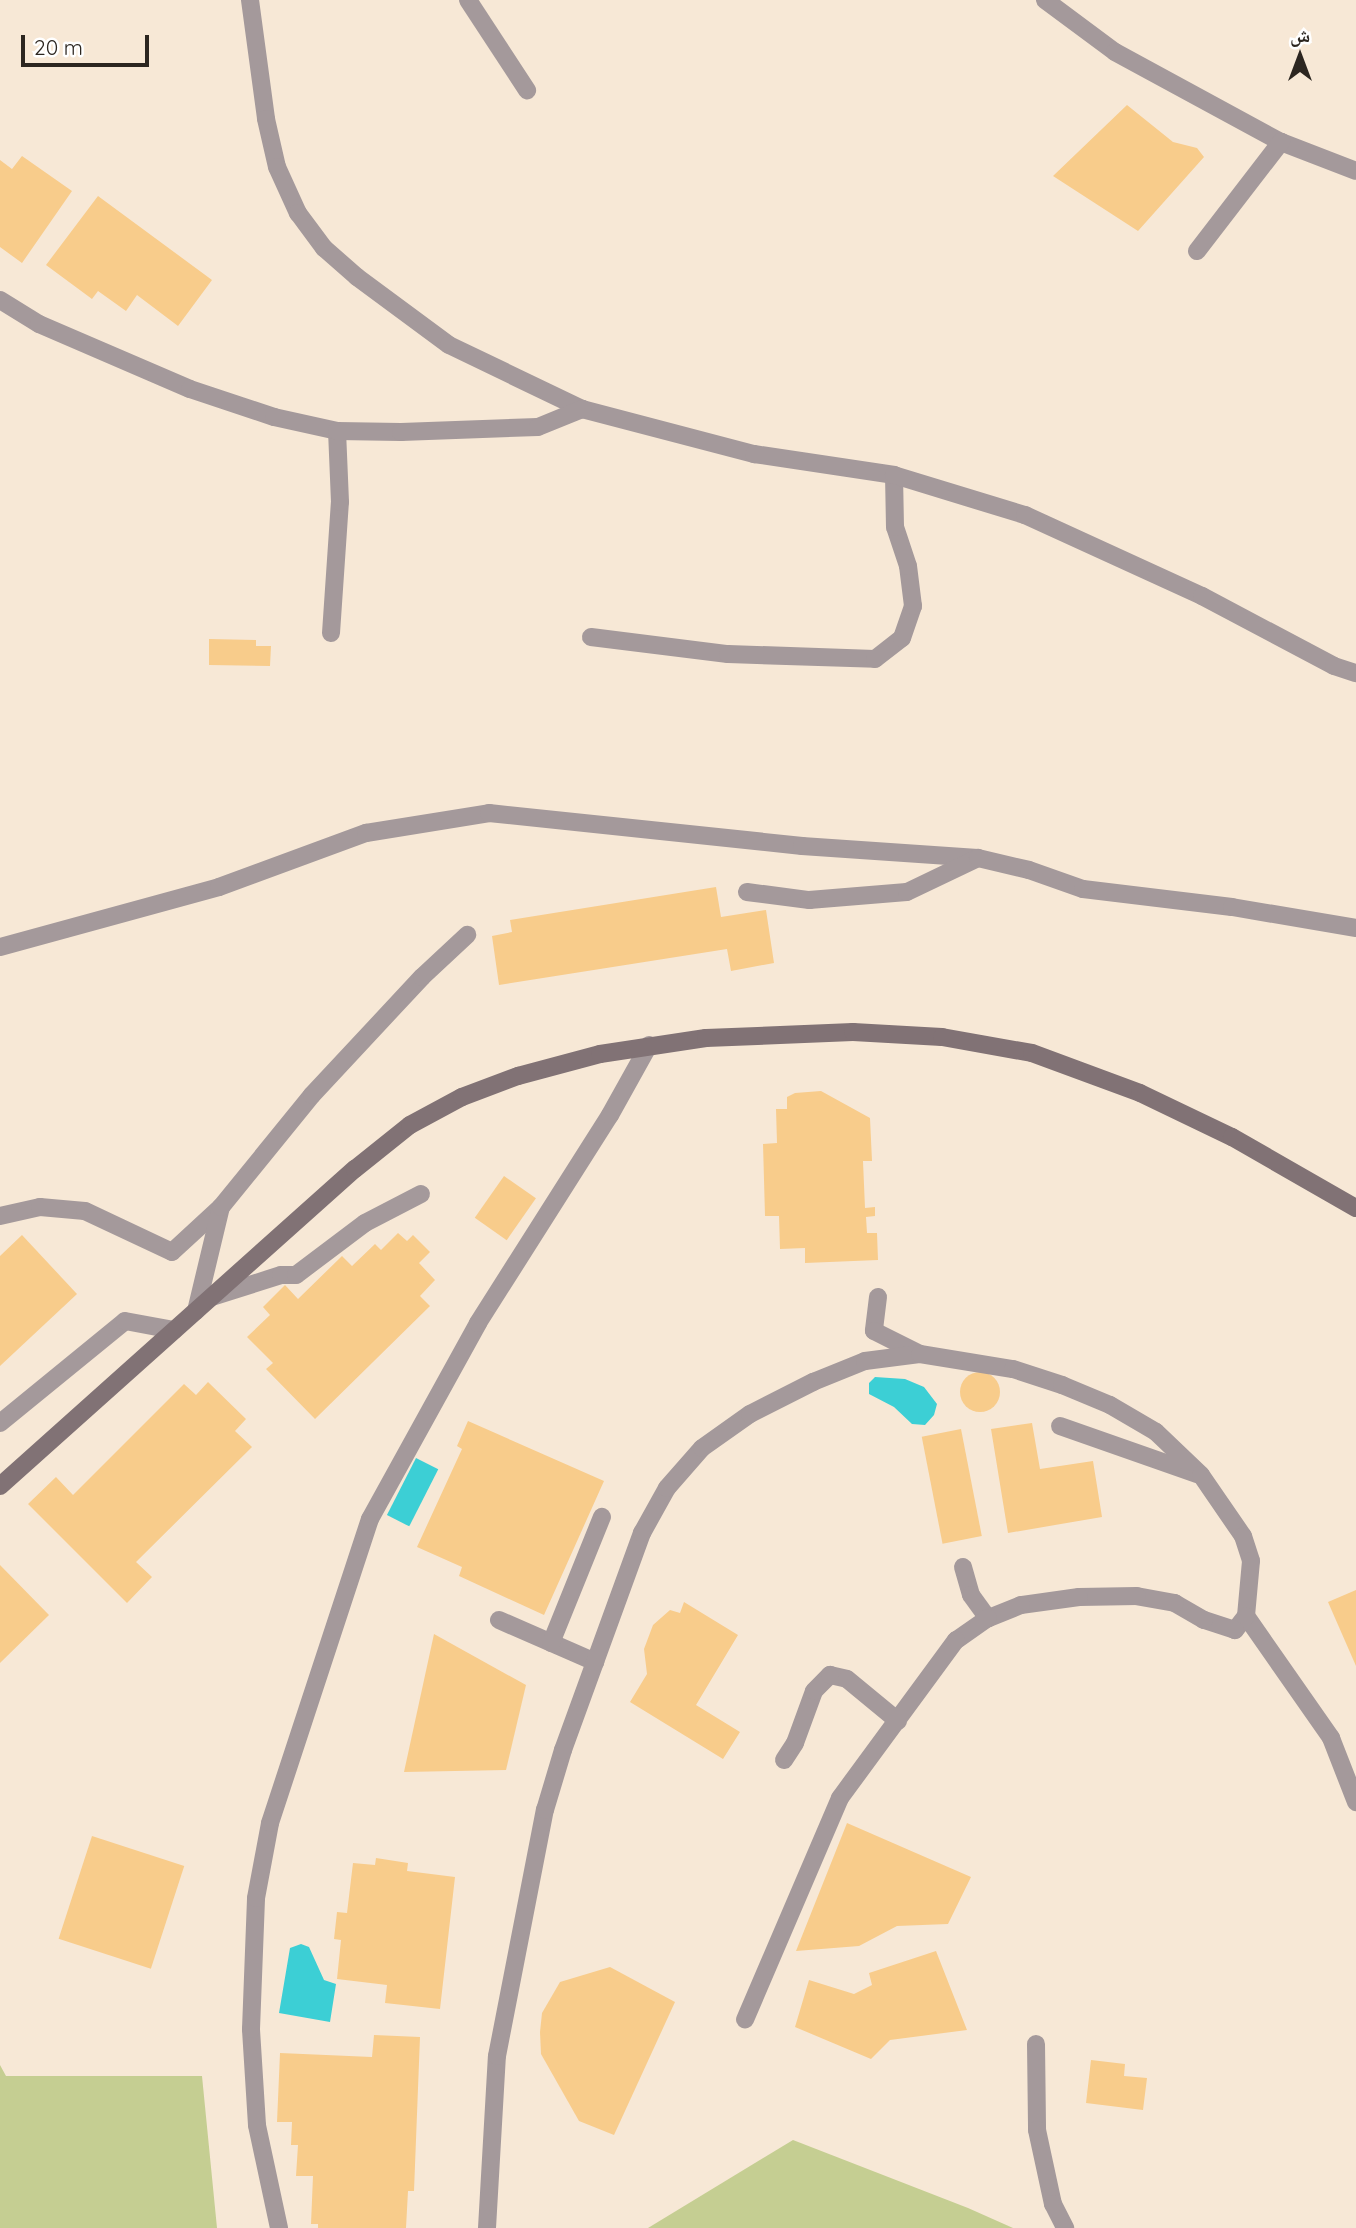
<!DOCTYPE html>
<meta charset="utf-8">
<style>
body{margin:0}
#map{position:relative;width:1356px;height:2228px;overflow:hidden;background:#f7e8d6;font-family:Quicksand,"Noto Naskh Arabic",sans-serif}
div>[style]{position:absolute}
.green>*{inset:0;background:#c5ce92}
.water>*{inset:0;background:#3ccfd5;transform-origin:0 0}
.building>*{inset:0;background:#f8cc8b;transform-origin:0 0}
.round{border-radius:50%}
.lane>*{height:18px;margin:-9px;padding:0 9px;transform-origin:9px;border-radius:9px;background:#a4999b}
.street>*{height:18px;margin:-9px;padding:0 9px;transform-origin:9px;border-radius:9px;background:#a4999b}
.secondary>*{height:18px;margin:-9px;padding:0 9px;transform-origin:9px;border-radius:9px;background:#817275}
span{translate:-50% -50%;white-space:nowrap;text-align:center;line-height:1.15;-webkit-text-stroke:5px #fff;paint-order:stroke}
.north{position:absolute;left:1265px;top:21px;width:70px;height:70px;-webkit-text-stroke:5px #fff;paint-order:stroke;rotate:0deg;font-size:19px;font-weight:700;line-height:28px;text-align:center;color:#2c2620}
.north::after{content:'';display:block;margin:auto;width:24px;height:32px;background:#2c2620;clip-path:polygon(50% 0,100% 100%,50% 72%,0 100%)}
.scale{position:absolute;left:21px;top:35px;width:128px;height:32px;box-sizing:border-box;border:4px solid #2c2620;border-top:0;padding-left:9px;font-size:21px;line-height:24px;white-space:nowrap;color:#2c2620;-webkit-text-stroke:5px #fff;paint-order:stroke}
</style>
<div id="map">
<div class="green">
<div style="clip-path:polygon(0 2065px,6px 2076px,202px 2076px,217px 2228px,0 2228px)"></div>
<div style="clip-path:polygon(793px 2140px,968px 2208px,1013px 2228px,648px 2228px)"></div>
</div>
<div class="water">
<div style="clip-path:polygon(875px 1377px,905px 1379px,924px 1387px,937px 1404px,934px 1415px,925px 1425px,912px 1424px,894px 1407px,869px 1394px,869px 1383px)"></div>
<div style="left:416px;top:1458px;width:25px;height:64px;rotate:27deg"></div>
<div style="clip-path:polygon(301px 1944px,309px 1947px,324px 1980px,336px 1984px,330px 2022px,279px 2013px,290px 1948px)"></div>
</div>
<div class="building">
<div style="clip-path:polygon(1127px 105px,1173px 142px,1197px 148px,1204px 157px,1138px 231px,1053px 176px)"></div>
<div style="clip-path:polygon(22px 156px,72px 191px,22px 263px,0 247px,0 160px,12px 169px)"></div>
<div style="clip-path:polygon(98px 196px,212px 280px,178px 326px,137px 295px,126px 311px,98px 291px,92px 299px,46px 265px)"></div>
<div style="clip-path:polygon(209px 639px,256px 640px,256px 646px,271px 646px,270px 666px,209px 665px)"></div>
<div style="clip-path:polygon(716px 887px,721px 917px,766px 910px,774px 963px,731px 971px,727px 949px,499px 985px,492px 936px,512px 932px,510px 920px)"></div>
<div style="clip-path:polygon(821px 1091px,870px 1118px,872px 1161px,863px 1161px,865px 1208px,875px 1207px,875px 1216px,866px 1217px,867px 1233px,877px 1233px,878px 1260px,805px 1263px,805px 1248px,780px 1249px,779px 1216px,765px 1216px,763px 1144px,777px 1143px,776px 1109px,787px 1109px,787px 1097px,795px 1093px)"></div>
<div style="left:504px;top:1176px;width:39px;height:51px;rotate:35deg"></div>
<div style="clip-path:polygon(398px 1233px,407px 1241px,413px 1235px,430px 1252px,419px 1263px,435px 1280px,420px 1296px,430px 1306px,315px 1419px,266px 1369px,273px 1363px,247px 1337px,270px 1315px,263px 1307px,285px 1285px,298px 1299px,342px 1256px,352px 1266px,375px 1244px,381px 1250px)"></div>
<div style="clip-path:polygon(22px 1235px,77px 1294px,0 1366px,0 1256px)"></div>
<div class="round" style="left:960px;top:1372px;width:40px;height:40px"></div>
<div style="clip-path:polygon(208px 1382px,246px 1419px,235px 1431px,252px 1447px,136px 1562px,152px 1577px,127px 1603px,28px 1504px,56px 1477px,73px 1495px,184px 1384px,196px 1395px)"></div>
<div style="clip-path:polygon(468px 1421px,604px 1481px,544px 1615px,459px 1576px,462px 1567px,417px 1547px,462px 1449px,457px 1446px)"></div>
<div style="clip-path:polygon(1032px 1423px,1040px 1469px,1093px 1461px,1102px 1517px,1008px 1533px,991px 1429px)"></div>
<div style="left:961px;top:1429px;width:109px;height:40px;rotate:79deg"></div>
<div style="clip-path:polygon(0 1565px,49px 1615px,0 1663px)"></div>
<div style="clip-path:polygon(1356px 1590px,1356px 1666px,1328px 1602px)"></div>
<div style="clip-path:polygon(684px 1602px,738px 1635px,696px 1705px,740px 1732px,723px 1759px,630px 1702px,647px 1674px,644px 1649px,653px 1625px,670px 1610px,680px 1613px)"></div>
<div style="clip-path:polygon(434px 1634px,526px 1685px,506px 1770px,404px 1772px)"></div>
<div style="clip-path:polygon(847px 1823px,971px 1877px,948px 1924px,897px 1926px,859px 1946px,796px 1951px)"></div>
<div style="left:92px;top:1836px;width:97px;height:108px;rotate:18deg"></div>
<div style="clip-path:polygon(376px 1858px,408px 1863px,407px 1871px,455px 1877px,440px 2009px,385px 2003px,387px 1985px,337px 1979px,341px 1940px,334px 1939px,337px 1912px,347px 1913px,353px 1863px,375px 1865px)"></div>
<div style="clip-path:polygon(936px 1951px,967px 2030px,890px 2040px,871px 2059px,795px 2027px,809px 1980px,854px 1994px,872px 1985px,869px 1973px)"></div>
<div style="clip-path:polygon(610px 1967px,675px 2002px,614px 2135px,579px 2121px,541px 2054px,540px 2032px,542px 2013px,560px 1982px)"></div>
<div style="clip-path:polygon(374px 2035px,420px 2037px,414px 2191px,408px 2191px,406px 2228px,318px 2228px,318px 2224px,311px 2224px,313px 2176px,296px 2176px,298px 2145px,291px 2145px,292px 2122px,277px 2122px,280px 2053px,372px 2057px)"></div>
<div style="clip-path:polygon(1091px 2060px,1125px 2064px,1124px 2076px,1147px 2078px,1143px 2110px,1086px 2103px)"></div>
</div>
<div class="lane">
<div style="left:468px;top:0;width:108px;rotate:56.8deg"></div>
<div style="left:331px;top:633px;width:131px;rotate:-86.1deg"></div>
<div style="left:340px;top:502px;width:71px;rotate:-92.4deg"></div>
<div style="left:591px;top:637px;width:138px;rotate:7.1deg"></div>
<div style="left:728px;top:654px;width:147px;rotate:1.9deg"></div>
<div style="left:875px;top:659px;width:34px;rotate:-38deg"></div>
<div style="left:902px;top:638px;width:34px;rotate:-71deg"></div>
<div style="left:913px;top:606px;width:40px;rotate:-97.1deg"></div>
<div style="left:908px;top:566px;width:41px;rotate:-108.4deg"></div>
<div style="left:895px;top:527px;width:52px;rotate:-91.1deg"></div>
<div style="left:0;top:947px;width:227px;rotate:-15.3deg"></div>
<div style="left:219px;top:887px;width:157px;rotate:-20.2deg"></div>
<div style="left:366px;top:833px;width:125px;rotate:-9.2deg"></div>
<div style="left:489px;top:813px;width:315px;rotate:6deg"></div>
<div style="left:802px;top:846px;width:176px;rotate:3.9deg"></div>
</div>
<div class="street">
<div style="left:250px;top:0;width:120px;rotate:82.3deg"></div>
<div style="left:266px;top:119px;width:49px;rotate:77.1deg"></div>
<div style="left:277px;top:167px;width:51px;rotate:65.5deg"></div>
<div style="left:298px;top:213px;width:44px;rotate:53.4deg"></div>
<div style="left:324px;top:248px;width:44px;rotate:41.3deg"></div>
<div style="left:357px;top:277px;width:114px;rotate:36.5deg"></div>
<div style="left:449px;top:345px;width:148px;rotate:25.7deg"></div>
<div style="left:582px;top:409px;width:178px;rotate:14.7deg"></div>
<div style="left:754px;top:454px;width:142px;rotate:8.5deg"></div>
<div style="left:894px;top:475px;width:137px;rotate:17deg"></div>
<div style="left:1025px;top:515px;width:195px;rotate:24.6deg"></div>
<div style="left:1202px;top:596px;width:149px;rotate:27.9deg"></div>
<div style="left:1334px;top:666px;width:23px;rotate:18deg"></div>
<div style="left:1045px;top:0;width:87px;rotate:36.6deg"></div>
<div style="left:1115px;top:52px;width:189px;rotate:28.5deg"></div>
<div style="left:1281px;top:142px;width:80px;rotate:21.1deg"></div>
<div style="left:1197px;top:251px;width:138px;rotate:-52.4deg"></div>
<div style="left:0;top:300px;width:46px;rotate:31.6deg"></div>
<div style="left:39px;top:324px;width:164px;rotate:23.3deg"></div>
<div style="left:190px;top:389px;width:89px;rotate:18.4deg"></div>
<div style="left:274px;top:417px;width:65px;rotate:12.5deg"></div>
<div style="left:337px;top:431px;width:64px;rotate:0.9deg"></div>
<div style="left:401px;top:432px;width:137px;rotate:-2.1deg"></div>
<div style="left:538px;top:427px;width:48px;rotate:-22.2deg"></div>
<div style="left:747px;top:892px;width:63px;rotate:7.4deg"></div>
<div style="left:809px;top:900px;width:98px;rotate:-4.7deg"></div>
<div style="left:907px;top:892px;width:79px;rotate:-25.6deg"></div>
<div style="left:978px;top:858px;width:52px;rotate:13.2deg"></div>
<div style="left:1029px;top:870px;width:57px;rotate:19.4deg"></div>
<div style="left:1083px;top:889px;width:150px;rotate:6.9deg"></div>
<div style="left:1232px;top:907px;width:126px;rotate:9.6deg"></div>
<div style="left:0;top:1216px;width:41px;rotate:-12.7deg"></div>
<div style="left:40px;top:1207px;width:45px;rotate:5.1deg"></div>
<div style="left:85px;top:1211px;width:96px;rotate:25.2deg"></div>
<div style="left:172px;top:1252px;width:67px;rotate:-42.6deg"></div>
<div style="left:212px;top:1297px;width:72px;rotate:-17.7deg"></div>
<div style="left:281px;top:1275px;width:15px"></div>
<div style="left:296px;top:1275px;width:86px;rotate:-37deg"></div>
<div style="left:365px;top:1223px;width:63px;rotate:-27.4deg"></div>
<div style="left:878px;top:1297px;width:34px;rotate:97deg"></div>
<div style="left:874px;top:1331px;width:51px;rotate:26.6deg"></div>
<div style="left:196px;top:1311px;width:107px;rotate:-76.5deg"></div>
<div style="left:221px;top:1207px;width:144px;rotate:-50.9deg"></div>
<div style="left:312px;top:1095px;width:161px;rotate:-47deg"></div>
<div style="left:422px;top:977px;width:62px;rotate:-43deg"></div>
<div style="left:0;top:1423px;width:161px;rotate:-39.2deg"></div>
<div style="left:125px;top:1321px;width:50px;rotate:10.4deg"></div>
<div style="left:1060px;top:1426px;width:145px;rotate:19.3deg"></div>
<div style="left:963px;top:1567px;width:29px;rotate:74deg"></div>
<div style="left:971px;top:1595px;width:29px;rotate:54deg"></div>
<div style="left:1246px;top:1616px;width:149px;rotate:55.1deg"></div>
<div style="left:1331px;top:1738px;width:69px;rotate:68.7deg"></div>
<div style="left:499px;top:1620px;width:105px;rotate:23.6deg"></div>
<div style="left:551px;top:1643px;width:136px;rotate:-68deg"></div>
<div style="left:784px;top:1760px;width:20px;rotate:-57deg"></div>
<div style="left:795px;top:1743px;width:55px;rotate:-69.9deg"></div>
<div style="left:814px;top:1691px;width:23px;rotate:-45deg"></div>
<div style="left:830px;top:1675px;width:17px;rotate:13deg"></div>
<div style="left:847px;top:1679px;width:66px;rotate:39.5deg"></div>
<div style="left:1036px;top:2044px;width:86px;rotate:89.3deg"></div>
<div style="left:1037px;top:2130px;width:76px;rotate:77.8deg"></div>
<div style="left:1053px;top:2204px;width:27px;rotate:63deg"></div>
<div style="left:279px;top:2228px;width:105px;rotate:-102.1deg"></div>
<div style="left:257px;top:2125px;width:96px;rotate:-93.6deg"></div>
<div style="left:251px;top:2029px;width:131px;rotate:-87.8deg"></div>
<div style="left:256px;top:1898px;width:76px;rotate:-79.4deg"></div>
<div style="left:270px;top:1823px;width:320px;rotate:-71.8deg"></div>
<div style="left:370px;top:1519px;width:224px;rotate:-61.1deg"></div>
<div style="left:478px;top:1323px;width:246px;rotate:-57.6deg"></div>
<div style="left:610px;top:1115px;width:80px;rotate:-60.9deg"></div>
<div style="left:487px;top:2228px;width:172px;rotate:-86.7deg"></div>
<div style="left:497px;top:2056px;width:251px;rotate:-79deg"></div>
<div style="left:545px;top:1810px;width:63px;rotate:-73.3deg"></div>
<div style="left:563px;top:1750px;width:231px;rotate:-70deg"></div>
<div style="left:642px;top:1533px;width:51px;rotate:-60.9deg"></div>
<div style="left:667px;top:1488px;width:53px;rotate:-48.8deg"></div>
<div style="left:702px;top:1448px;width:59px;rotate:-35.3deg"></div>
<div style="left:750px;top:1414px;width:71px;rotate:-26.9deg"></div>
<div style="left:813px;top:1382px;width:56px;rotate:-22deg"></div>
<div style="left:865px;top:1361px;width:55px;rotate:-7.3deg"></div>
<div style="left:920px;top:1354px;width:94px;rotate:9.2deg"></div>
<div style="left:1013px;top:1369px;width:52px;rotate:18.1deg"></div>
<div style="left:1062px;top:1385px;width:52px;rotate:22.6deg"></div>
<div style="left:1110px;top:1405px;width:53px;rotate:30.4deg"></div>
<div style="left:1156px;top:1432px;width:62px;rotate:43.7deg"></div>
<div style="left:1201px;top:1475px;width:74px;rotate:55.5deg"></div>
<div style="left:1243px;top:1536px;width:26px;rotate:72deg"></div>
<div style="left:1251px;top:1561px;width:55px;rotate:95.2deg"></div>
<div style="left:1246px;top:1616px;width:18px;rotate:128deg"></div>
<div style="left:1235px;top:1630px;width:33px;rotate:-162deg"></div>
<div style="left:1204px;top:1620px;width:34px;rotate:-150deg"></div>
<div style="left:1175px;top:1603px;width:39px;rotate:-170deg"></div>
<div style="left:1137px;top:1596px;width:58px;rotate:179deg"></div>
<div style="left:1079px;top:1597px;width:59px;rotate:172.1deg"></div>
<div style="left:1021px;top:1605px;width:35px;rotate:158deg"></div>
<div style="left:988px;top:1618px;width:39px;rotate:145deg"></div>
<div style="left:956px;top:1640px;width:196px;rotate:126.3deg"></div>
<div style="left:840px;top:1798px;width:241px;rotate:113.2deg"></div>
</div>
<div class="secondary">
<div style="left:0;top:1486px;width:476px;rotate:-41.8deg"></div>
<div style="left:355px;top:1169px;width:70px;rotate:-38.7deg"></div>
<div style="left:410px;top:1125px;width:59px;rotate:-28.3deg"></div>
<div style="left:462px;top:1097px;width:60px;rotate:-20.6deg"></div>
<div style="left:518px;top:1076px;width:85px;rotate:-15deg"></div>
<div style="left:600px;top:1054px;width:107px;rotate:-8.6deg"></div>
<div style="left:706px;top:1038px;width:147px;rotate:-2.3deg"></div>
<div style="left:853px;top:1032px;width:89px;rotate:3.2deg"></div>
<div style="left:942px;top:1037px;width:91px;rotate:10.1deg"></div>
<div style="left:1032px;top:1053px;width:115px;rotate:20.3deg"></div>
<div style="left:1140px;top:1093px;width:102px;rotate:25.6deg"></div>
<div style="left:1232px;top:1137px;width:143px;rotate:29.8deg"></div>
</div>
<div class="north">ش</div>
<div class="scale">20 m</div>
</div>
